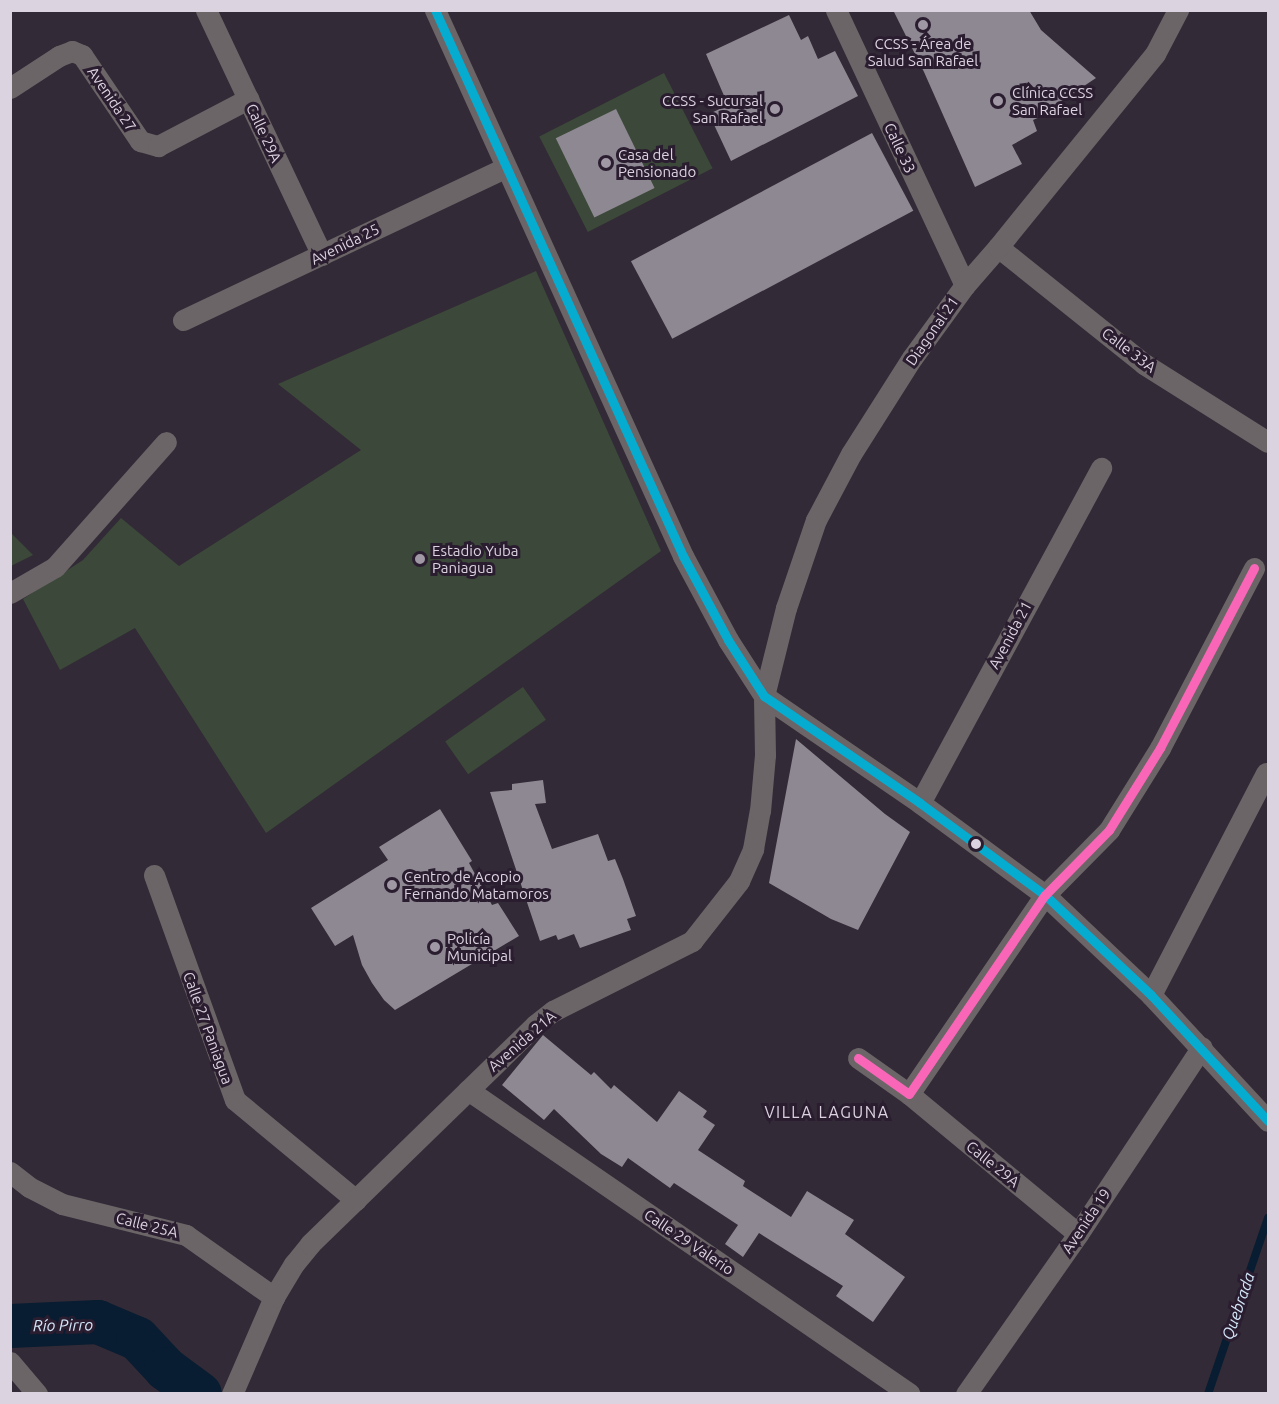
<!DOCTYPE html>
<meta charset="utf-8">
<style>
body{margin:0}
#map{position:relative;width:1279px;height:1404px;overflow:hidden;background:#322a36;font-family:Ubuntu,sans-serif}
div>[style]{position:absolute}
.green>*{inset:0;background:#3c4839;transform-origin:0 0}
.stream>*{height:8px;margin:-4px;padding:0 4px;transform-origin:4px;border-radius:4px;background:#081d31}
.river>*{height:44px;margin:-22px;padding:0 22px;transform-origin:22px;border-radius:22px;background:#081d31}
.building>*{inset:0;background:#8e8892;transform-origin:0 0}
.minor>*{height:21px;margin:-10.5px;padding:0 10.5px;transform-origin:10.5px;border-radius:10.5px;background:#6b6567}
.bus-1>*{height:9px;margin:-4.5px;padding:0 4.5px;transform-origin:4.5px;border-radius:4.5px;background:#06acd0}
.bus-2>*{height:9px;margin:-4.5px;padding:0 4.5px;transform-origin:4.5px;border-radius:4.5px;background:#fa66b7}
.dots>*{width:16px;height:16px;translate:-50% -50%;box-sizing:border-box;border:3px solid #2a1d30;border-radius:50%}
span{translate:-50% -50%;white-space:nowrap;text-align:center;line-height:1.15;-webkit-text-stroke:6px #2a1d30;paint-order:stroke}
.poi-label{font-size:15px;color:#dcd3e0}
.left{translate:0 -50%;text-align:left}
.right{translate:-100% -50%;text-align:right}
.street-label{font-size:15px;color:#dcd3e0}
.neighbourhood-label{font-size:16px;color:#dcd3e0;letter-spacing:1.5px}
.water-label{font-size:16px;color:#d4e7f9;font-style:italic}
.frame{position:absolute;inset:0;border:12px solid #dcd3e0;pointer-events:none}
</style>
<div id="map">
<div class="green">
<div style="left:664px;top:73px;width:107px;height:140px;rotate:63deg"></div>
<div style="clip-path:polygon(536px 271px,661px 551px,266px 833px,135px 628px,60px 670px,23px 599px,83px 560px,121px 518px,179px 566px,361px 450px,278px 384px)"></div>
<div style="clip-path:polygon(10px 532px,33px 555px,11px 566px,10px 566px)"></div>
<div style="left:523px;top:687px;width:40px;height:95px;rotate:55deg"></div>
</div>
<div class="stream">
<div style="left:1208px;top:1394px;width:186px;rotate:-71.2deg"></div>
</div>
<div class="river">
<div style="left:10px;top:1326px;width:88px;rotate:-2.6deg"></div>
<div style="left:98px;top:1322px;width:43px;rotate:23deg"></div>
<div style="left:138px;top:1339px;width:41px;rotate:47deg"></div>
<div style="left:166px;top:1369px;width:42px;rotate:36.3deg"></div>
</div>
<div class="building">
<div style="clip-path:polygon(893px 10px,1029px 10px,1041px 30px,1096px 78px,1060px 102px,1063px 107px,1033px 120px,1037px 131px,1012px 145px,1022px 164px,975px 187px,924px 72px)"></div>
<div style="clip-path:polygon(789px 15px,801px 40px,808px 36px,818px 59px,835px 51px,858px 96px,731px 161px,709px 114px,728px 105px,706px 54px)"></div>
<div style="left:616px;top:109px;width:88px;height:67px;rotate:64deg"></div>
<div style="left:872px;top:133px;width:88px;height:273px;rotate:62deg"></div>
<div style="clip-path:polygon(796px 739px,885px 814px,910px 832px,858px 930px,831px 919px,769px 883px)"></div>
<div style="clip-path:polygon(543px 780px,546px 803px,535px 804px,552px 849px,598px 834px,608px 861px,615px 859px,623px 879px,636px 916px,627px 919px,631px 930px,580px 948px,574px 934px,558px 940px,556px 935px,540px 941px,490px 792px,512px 790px,512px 784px)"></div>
<div style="clip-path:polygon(440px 809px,472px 861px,469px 863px,492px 905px,498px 903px,519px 936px,395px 1010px,384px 1000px,372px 983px,362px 965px,353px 935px,335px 946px,311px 908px,388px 860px,379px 847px)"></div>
<div style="clip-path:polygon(543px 1035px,591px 1075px,594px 1072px,611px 1089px,614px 1085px,657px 1122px,679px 1091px,707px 1111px,703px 1117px,715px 1125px,698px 1150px,745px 1181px,743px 1186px,791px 1217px,807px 1191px,854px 1220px,845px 1234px,905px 1277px,873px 1322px,836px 1296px,843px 1286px,759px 1233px,743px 1257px,725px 1244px,738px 1225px,674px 1183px,670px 1188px,628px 1158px,622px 1167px,601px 1154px,554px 1109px,544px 1120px,502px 1085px)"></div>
</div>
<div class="minor">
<div style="left:206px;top:10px;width:271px;rotate:64.7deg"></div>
<div style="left:435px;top:10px;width:600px;rotate:65.57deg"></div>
<div style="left:683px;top:556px;width:95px;rotate:61.8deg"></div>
<div style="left:728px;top:640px;width:67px;rotate:57.3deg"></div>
<div style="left:764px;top:696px;width:189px;rotate:34.4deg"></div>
<div style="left:920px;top:803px;width:155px;rotate:36.4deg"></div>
<div style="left:1045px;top:895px;width:146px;rotate:43.3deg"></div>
<div style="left:1151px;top:995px;width:172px;rotate:47.1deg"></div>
<div style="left:836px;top:10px;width:304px;rotate:64.9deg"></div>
<div style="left:10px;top:88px;width:59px;rotate:-33.1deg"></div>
<div style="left:59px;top:56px;width:14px;rotate:-21deg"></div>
<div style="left:72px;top:51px;width:11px;rotate:22deg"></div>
<div style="left:82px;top:55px;width:104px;rotate:56deg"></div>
<div style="left:140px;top:141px;width:19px;rotate:16deg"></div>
<div style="left:158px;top:146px;width:102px;rotate:-27.6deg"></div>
<div style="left:998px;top:247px;width:187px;rotate:38.7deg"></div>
<div style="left:1144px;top:364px;width:146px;rotate:32.2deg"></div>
<div style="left:183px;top:320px;width:357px;rotate:-25.3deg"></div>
<div style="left:10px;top:593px;width:52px;rotate:-30deg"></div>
<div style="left:55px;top:567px;width:167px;rotate:-48.4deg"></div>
<div style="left:920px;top:803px;width:381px;rotate:-61.6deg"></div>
<div style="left:154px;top:875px;width:239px;rotate:70.2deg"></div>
<div style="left:235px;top:1100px;width:157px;rotate:39.6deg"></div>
<div style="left:1151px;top:995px;width:250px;rotate:-62.6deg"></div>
<div style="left:858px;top:1058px;width:62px;rotate:35.2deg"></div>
<div style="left:909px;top:1094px;width:241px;rotate:-55.7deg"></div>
<div style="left:1045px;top:895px;width:91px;rotate:-45.4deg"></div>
<div style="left:1109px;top:830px;width:97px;rotate:-58.1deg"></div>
<div style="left:1160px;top:748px;width:203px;rotate:-62.4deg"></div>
<div style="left:468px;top:1090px;width:536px;rotate:34.52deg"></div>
<div style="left:909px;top:1094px;width:219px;rotate:39.6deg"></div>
<div style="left:10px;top:1172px;width:24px;rotate:38deg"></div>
<div style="left:29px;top:1187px;width:37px;rotate:27deg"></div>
<div style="left:62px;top:1204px;width:128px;rotate:14deg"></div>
<div style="left:186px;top:1235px;width:108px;rotate:35.2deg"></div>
<div style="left:10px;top:1362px;width:42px;rotate:49.8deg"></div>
<div style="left:232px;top:1394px;width:106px;rotate:-66.6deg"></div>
<div style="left:274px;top:1297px;width:39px;rotate:-59deg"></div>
<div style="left:294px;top:1264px;width:26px;rotate:-51deg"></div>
<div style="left:310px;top:1244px;width:314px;rotate:-44.2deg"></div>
<div style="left:535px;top:1025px;width:23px;rotate:-38deg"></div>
<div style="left:553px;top:1011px;width:156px;rotate:-26.7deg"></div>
<div style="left:692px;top:941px;width:76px;rotate:-51.9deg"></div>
<div style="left:739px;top:881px;width:35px;rotate:-66deg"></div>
<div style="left:753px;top:849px;width:39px;rotate:-80deg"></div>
<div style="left:760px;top:811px;width:56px;rotate:-84.9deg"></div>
<div style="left:765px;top:755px;width:59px;rotate:-91deg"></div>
<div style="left:764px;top:696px;width:91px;rotate:-76deg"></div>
<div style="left:786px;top:608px;width:93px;rotate:-71.2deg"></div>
<div style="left:816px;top:520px;width:75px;rotate:-62.1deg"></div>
<div style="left:851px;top:454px;width:114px;rotate:-57.6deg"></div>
<div style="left:912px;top:358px;width:90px;rotate:-54deg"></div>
<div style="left:965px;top:285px;width:50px;rotate:-49deg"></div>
<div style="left:998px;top:247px;width:249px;rotate:-50.9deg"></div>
<div style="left:1155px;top:54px;width:50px;rotate:-62.4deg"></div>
<div style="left:966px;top:1394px;width:195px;rotate:-55deg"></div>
<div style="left:1078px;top:1234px;width:224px;rotate:-56.5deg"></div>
</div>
<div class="bus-1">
<div style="left:435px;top:10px;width:600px;rotate:65.57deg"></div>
<div style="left:683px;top:556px;width:95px;rotate:61.8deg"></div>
<div style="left:728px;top:640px;width:67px;rotate:57.3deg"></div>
<div style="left:764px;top:696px;width:189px;rotate:34.4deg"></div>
<div style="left:920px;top:803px;width:155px;rotate:36.4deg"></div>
<div style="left:1045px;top:895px;width:146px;rotate:43.3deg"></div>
<div style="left:1151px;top:995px;width:172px;rotate:47.1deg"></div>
</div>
<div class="bus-2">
<div style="left:858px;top:1058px;width:62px;rotate:35.2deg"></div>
<div style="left:909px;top:1094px;width:241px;rotate:-55.7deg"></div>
<div style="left:1045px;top:895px;width:91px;rotate:-45.4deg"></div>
<div style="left:1109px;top:830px;width:97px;rotate:-58.1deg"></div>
<div style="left:1160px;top:748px;width:203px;rotate:-62.4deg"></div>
</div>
<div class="dots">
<div style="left:923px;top:25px;background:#a098a4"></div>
<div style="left:998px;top:101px;background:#a098a4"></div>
<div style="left:775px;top:109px;background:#a098a4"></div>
<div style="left:606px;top:163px;background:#a098a4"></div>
<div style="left:420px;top:559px;background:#a098a4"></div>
<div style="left:976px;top:844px;background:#dcd3e0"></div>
<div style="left:392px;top:885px;background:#a098a4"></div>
<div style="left:435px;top:947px;background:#a098a4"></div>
</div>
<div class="poi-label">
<span style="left:923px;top:52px">CCSS - Área de<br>Salud San Rafael</span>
<span class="left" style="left:1012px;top:101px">Clínica CCSS<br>San Rafael</span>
<span class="right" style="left:763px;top:109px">CCSS - Sucursal<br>San Rafael</span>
<span class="left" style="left:618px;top:163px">Casa del<br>Pensionado</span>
<span class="left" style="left:432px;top:559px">Estadio Yuba<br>Paniagua</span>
<span class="left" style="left:404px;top:885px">Centro de Acopio<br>Fernando Matamoros</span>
<span class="left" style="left:447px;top:947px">Policía<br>Municipal</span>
</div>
<div class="street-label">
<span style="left:112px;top:99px;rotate:56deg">Avenida 27</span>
<span style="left:264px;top:133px;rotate:65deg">Calle 29A</span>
<span style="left:900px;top:148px;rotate:65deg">Calle 33</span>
<span style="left:345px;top:244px;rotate:-26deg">Avenida 25</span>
<span style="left:932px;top:331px;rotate:-55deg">Diagonal 21</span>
<span style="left:1129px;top:350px;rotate:37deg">Calle 33A</span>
<span style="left:1010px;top:635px;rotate:-62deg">Avenida 21</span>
<span style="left:208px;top:1028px;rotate:70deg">Calle 27 Paniagua</span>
<span style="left:522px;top:1041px;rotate:-41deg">Avenida 21A</span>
<span style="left:993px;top:1164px;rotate:39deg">Calle 29A</span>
<span style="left:1086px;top:1221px;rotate:-56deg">Avenida 19</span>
<span style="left:147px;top:1225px;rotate:14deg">Calle 25A</span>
<span style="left:689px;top:1242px;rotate:34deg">Calle 29 Valerio</span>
</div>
<div class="neighbourhood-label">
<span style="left:827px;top:1112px">VILLA LAGUNA</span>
</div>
<div class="water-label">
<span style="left:1238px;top:1306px;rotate:-71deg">Quebrada</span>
<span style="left:63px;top:1325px;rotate:-1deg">Río Pirro</span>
</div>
<div class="frame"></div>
</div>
